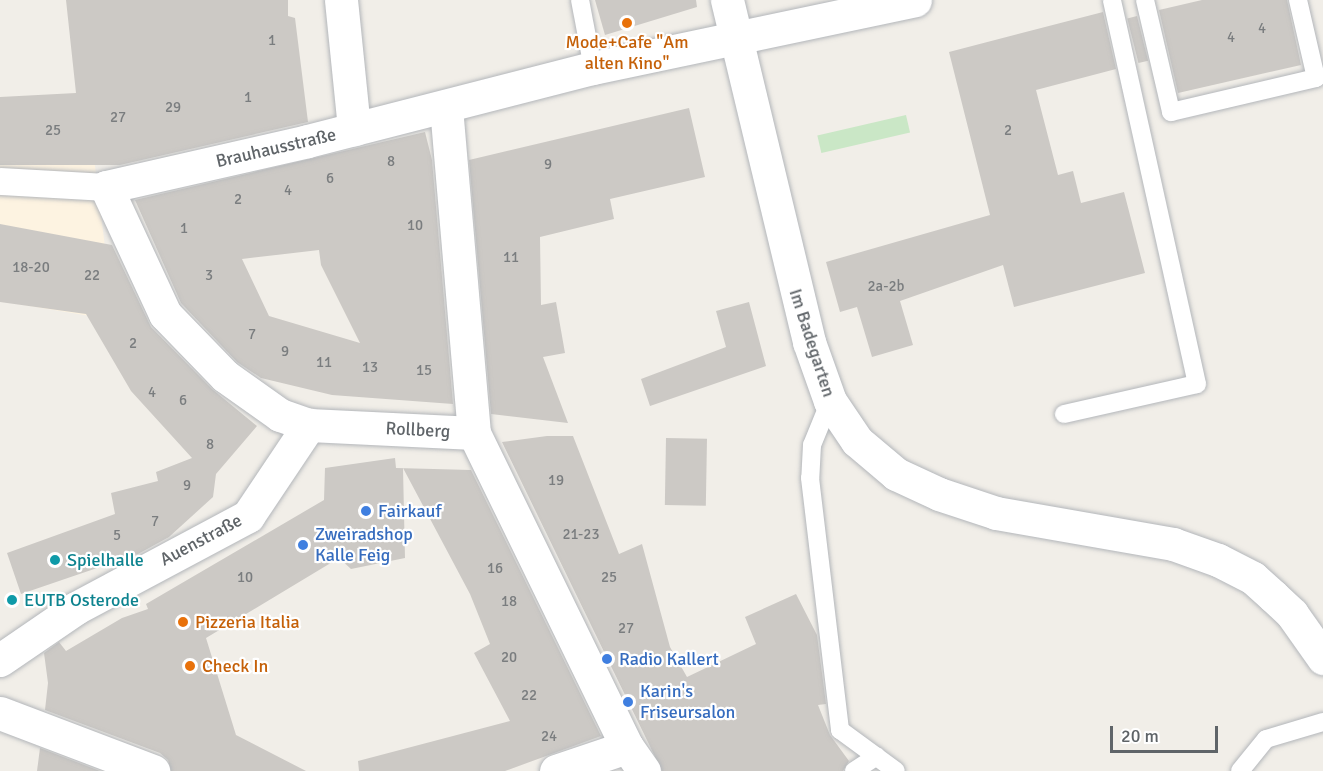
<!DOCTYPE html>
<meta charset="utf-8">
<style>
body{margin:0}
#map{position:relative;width:1323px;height:771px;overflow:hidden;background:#f1eee8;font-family:Signika,sans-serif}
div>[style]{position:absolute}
.commercial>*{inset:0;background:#fdf3e1}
.green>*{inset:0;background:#cae7c6;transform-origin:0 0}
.building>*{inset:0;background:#ccc9c5;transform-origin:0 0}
.roads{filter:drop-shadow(0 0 2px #b3b6ba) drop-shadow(0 0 2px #b3b6ba)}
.service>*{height:18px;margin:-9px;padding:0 9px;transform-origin:9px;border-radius:9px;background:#fff}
.pedestrian>*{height:27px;margin:-13.5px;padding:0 13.5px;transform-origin:13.5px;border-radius:13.5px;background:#fff}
.minor>*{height:33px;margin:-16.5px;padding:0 16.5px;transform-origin:16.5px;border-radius:16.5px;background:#fff}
.dots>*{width:16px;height:16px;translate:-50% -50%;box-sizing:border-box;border:3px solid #fff;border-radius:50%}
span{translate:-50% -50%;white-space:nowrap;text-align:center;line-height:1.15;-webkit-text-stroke:4.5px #fff;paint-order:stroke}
.number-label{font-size:15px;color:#7a7d7f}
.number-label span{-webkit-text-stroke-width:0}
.food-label{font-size:18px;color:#c56008}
.left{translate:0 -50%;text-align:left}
.street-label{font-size:18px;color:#5f6468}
.shop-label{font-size:18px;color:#366cbe}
.culture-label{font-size:18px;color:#0d838f}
.scale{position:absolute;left:1110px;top:726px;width:108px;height:27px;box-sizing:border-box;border:3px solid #5f6468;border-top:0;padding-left:8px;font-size:18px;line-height:21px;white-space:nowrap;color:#5f6468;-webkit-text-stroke:4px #fff;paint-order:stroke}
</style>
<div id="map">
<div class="commercial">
<div style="clip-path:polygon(0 98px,87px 101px,114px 320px,0 301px)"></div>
</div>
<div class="green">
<div style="left:906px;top:115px;width:18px;height:91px;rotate:77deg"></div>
</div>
<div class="building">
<div style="clip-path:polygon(66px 0,288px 0,288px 16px,295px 18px,308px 122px,120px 165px,0 165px,0 97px,76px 93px)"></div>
<div style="clip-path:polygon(595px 0,696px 0,697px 7px,605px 35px)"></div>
<div style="clip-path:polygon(1202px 0,1287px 0,1301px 65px,1178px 93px,1159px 10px)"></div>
<div style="clip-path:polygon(1103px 12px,1116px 69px,1036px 90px,1058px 175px,1073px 171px,1081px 203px,1124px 192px,1145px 273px,1014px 307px,1003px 265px,900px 301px,913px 345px,872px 357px,857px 307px,840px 312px,826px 262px,990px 215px,949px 52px)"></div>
<div style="left:1137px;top:16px;width:46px;height:10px;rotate:76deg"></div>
<div style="clip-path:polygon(689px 108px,705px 177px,610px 199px,614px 219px,540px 237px,541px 305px,556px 302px,565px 353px,543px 357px,568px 423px,491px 414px,469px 160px)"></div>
<div style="clip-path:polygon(evenodd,425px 132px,432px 160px,453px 404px,332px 395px,261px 378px,237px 362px,181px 303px,135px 200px,425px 132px,319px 250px,321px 265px,360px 343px,269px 316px,242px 259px,319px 250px)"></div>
<div style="clip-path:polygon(0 224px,112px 245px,151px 327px,212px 389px,257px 426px,216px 474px,213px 497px,169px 537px,138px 554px,21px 594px,7px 553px,115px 514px,111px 493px,158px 481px,156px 472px,192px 458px,131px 391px,86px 314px,0 302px)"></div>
<div style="clip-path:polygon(749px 302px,766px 366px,650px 406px,641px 379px,726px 347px,716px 311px)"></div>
<div style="clip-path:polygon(547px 436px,573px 436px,619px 554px,642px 544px,670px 647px,687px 677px,756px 644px,745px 617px,796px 594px,817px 635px,826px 704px,818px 705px,830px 735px,849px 761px,843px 771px,662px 771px,502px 442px)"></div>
<div style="left:666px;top:438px;width:41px;height:67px;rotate:1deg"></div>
<div style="clip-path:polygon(395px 458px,396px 468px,471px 470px,601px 736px,505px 771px,359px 771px,358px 761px,510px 721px,474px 653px,490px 644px,470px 594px,403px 468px,405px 558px,351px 569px,339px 558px,206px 638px,236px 735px,306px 771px,171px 771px,168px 760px,160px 753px,45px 710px,48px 683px,44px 653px,59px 642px,66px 651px,122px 618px,148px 609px,146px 604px,324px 500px,325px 468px)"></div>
<div style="clip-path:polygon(40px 748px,100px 771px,37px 771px)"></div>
</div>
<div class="roads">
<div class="service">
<div style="left:580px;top:0;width:69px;rotate:79.2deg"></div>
<div style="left:1145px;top:0;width:115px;rotate:76.9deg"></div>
<div style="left:1171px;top:112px;width:149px;rotate:-13.2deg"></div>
<div style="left:1316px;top:78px;width:80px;rotate:-103deg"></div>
<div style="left:830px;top:401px;width:48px;rotate:112.2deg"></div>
<div style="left:812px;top:445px;width:33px;rotate:93deg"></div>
<div style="left:810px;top:478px;width:254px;rotate:83.2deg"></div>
<div style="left:840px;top:730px;width:69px;rotate:36.2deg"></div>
<div style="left:1064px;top:414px;width:136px;rotate:-12.7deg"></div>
<div style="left:1197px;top:384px;width:393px;rotate:-102.5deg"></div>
<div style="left:854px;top:771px;width:27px;rotate:-33deg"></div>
<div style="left:1240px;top:771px;width:41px;rotate:-50.9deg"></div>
<div style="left:1266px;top:739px;width:59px;rotate:-16.6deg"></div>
</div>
<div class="pedestrian">
<div style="left:0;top:181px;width:106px;rotate:3.2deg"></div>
</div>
<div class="minor">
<div style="left:341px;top:0;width:130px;rotate:84.2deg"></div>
<div style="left:727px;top:0;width:352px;rotate:76.5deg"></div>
<div style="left:809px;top:342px;width:63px;rotate:70.4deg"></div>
<div style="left:830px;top:401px;width:48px;rotate:56deg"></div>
<div style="left:857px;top:441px;width:51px;rotate:40.2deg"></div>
<div style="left:896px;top:474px;width:47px;rotate:24.9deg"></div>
<div style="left:939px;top:494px;width:60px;rotate:18.4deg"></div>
<div style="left:996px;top:513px;width:180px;rotate:9.9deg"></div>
<div style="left:1173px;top:544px;width:48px;rotate:19.6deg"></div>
<div style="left:1218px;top:560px;width:39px;rotate:27deg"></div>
<div style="left:1253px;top:578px;width:27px;rotate:42deg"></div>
<div style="left:1273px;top:596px;width:26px;rotate:43deg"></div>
<div style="left:1292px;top:614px;width:54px;rotate:54.8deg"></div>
<div style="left:446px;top:107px;width:327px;rotate:85.1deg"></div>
<div style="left:0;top:660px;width:92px;rotate:-34.4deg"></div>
<div style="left:76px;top:608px;width:195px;rotate:-28.1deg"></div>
<div style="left:248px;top:516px;width:110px;rotate:-56.2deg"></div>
<div style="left:0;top:713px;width:164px;rotate:20.8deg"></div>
<div style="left:556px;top:771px;width:75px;rotate:-18.7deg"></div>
<div style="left:644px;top:771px;width:29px;rotate:-125deg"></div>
<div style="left:627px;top:747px;width:349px;rotate:-116deg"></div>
<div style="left:474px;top:433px;width:165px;rotate:-177.2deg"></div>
<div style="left:309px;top:425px;width:31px;rotate:-161deg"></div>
<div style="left:280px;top:415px;width:67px;rotate:-144.7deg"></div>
<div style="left:225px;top:376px;width:86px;rotate:-134.1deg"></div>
<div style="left:165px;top:314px;width:140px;rotate:-114.9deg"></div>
<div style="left:106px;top:187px;width:207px;rotate:-12.8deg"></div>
<div style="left:308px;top:141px;width:294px;rotate:-14.4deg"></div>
<div style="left:593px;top:68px;width:329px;rotate:-11.9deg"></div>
</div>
</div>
<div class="dots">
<div style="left:627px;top:23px;background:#e8710a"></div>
<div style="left:366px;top:511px;background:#3f7fe0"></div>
<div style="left:303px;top:545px;background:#3f7fe0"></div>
<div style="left:55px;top:560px;background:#0f9aa8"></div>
<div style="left:12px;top:600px;background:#0f9aa8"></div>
<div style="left:183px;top:622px;background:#e8710a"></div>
<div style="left:607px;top:659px;background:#3f7fe0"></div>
<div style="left:190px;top:666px;background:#e8710a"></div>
<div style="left:628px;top:702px;background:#3f7fe0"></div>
</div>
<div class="number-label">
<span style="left:1262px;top:29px">4</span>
<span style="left:1231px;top:38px">4</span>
<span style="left:272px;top:41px">1</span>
<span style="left:248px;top:98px">1</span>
<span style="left:173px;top:108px">29</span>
<span style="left:118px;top:118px">27</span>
<span style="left:53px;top:131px">25</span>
<span style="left:1008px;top:131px">2</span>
<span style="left:391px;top:162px">8</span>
<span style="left:548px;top:165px">9</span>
<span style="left:330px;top:179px">6</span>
<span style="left:288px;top:191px">4</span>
<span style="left:238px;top:200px">2</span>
<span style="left:415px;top:226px">10</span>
<span style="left:184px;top:229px">1</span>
<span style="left:511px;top:258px">11</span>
<span style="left:31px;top:268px">18-20</span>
<span style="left:92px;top:276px">22</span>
<span style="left:209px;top:276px">3</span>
<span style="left:886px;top:287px">2a-2b</span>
<span style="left:252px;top:335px">7</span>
<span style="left:133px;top:344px">2</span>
<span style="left:285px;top:352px">9</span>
<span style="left:324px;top:363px">11</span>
<span style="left:370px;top:368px">13</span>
<span style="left:424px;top:371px">15</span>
<span style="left:152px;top:393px">4</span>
<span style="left:183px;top:401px">6</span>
<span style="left:210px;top:445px">8</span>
<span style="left:556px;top:481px">19</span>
<span style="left:187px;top:486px">9</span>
<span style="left:155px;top:522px">7</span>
<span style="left:581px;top:535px">21-23</span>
<span style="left:117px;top:536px">5</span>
<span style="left:495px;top:569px">16</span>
<span style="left:245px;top:578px">10</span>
<span style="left:609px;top:578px">25</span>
<span style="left:509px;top:602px">18</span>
<span style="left:626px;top:629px">27</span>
<span style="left:509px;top:658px">20</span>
<span style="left:529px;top:696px">22</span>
<span style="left:549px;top:737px">24</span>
</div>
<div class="food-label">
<span style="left:627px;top:53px">Mode+Cafe "Am<br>alten Kino"</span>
<span class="left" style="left:195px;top:622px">Pizzeria Italia</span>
<span class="left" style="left:202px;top:666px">Check In</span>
</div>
<div class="street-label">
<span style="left:276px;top:148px;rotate:-13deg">Brauhausstraße</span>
<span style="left:812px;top:343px;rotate:72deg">Im Badegarten</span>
<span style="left:418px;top:430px;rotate:3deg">Rollberg</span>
<span style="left:201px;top:540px;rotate:-28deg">Auenstraße</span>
</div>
<div class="shop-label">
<span class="left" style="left:378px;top:511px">Fairkauf</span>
<span class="left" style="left:315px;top:545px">Zweiradshop<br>Kalle Feig</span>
<span class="left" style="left:619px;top:659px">Radio Kallert</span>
<span class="left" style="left:640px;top:702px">Karin's<br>Friseursalon</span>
</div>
<div class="culture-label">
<span class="left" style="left:67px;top:560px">Spielhalle</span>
<span class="left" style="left:24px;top:600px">EUTB Osterode</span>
</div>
<div class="scale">20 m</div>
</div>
